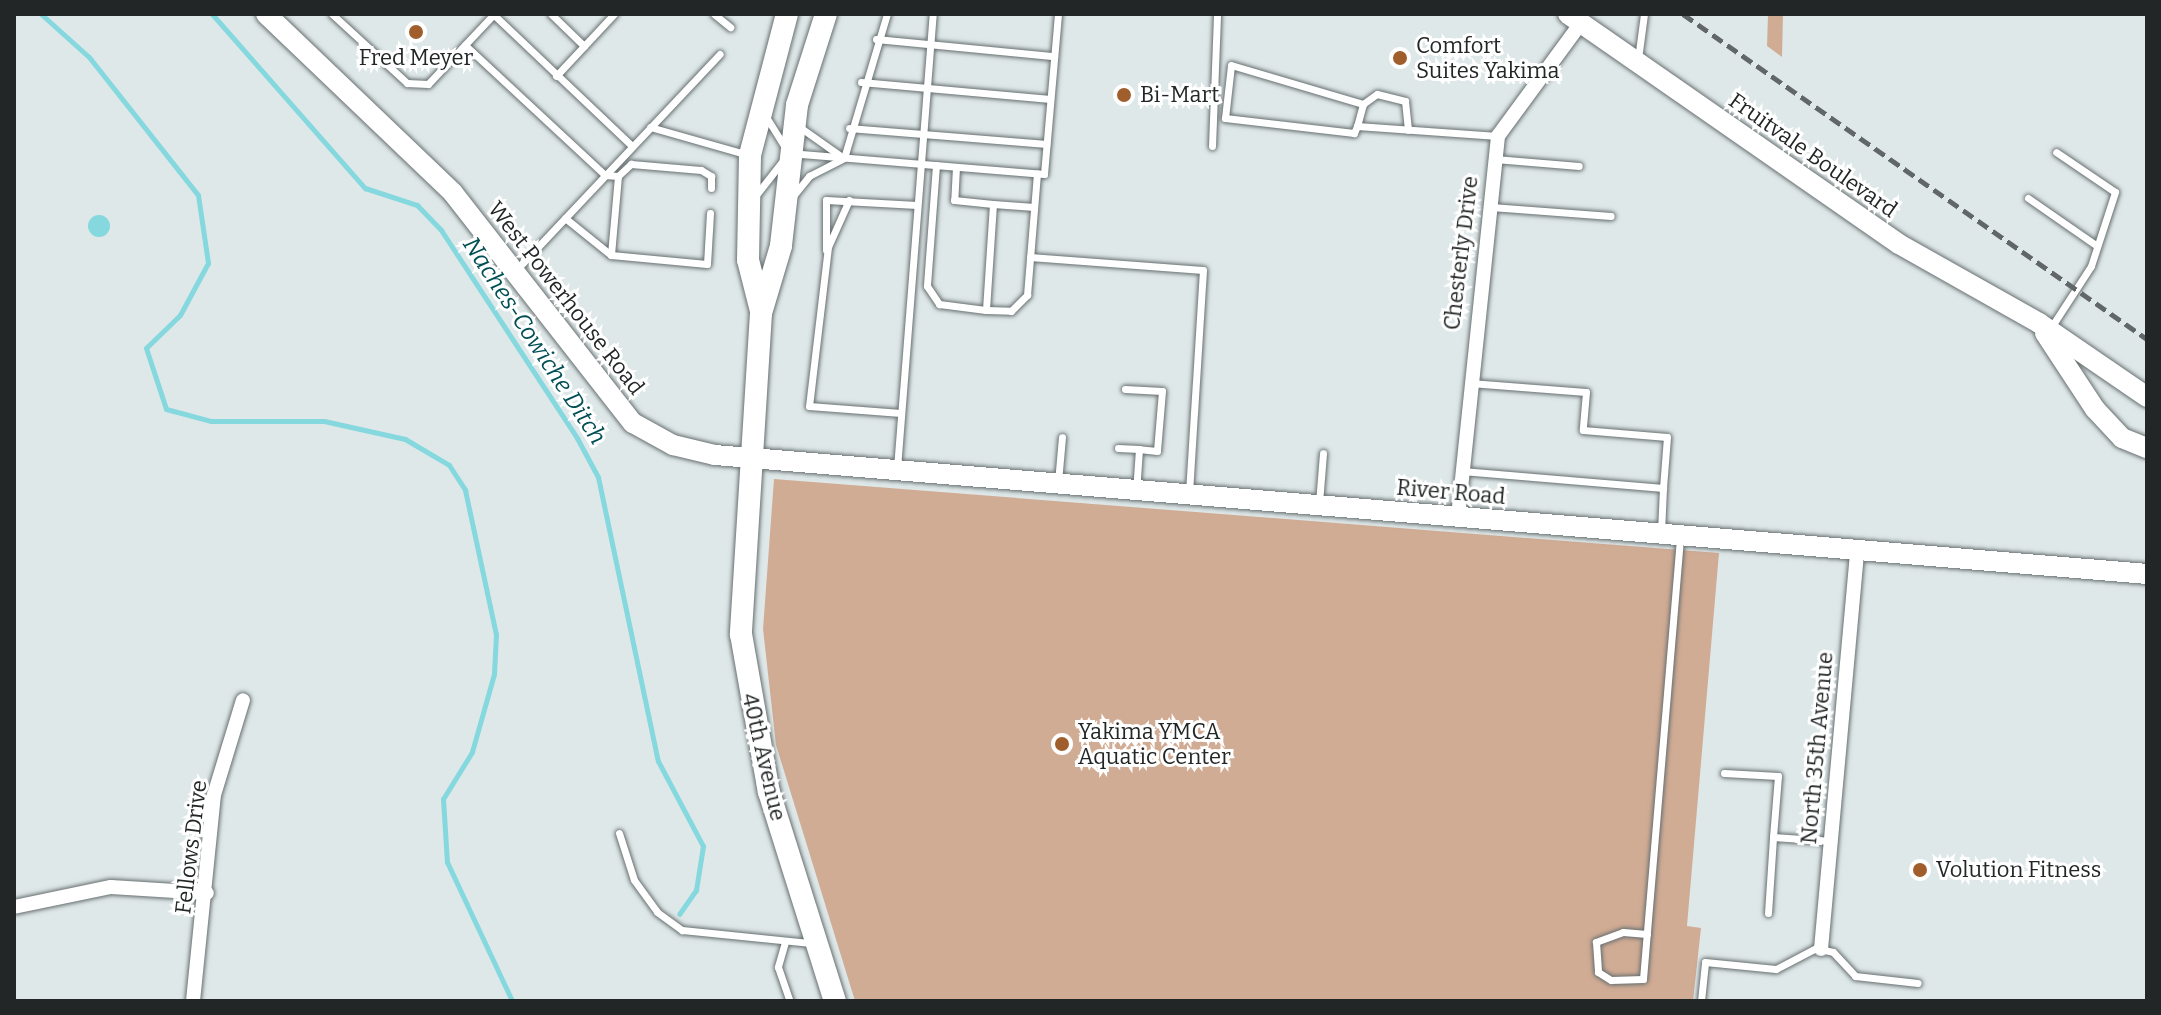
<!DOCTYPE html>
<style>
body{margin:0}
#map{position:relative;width:2161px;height:1015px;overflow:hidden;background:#dfe8e9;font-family:Bitter,serif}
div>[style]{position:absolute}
.green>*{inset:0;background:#d1ac95}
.water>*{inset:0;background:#84d8de}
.round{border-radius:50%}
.stream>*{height:5px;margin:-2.5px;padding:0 2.5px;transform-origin:2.5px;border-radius:2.5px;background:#84d8de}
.roads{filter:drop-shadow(0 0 2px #676f70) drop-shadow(0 0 2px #676f70)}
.lane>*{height:7px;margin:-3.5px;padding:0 3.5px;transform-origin:3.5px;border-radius:3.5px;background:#fff}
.street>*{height:14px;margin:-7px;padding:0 7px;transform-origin:7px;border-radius:7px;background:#fff}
.secondary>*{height:20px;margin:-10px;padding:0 10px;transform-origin:10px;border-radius:10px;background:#fff}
.primary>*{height:22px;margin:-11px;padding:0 11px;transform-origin:11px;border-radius:11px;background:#fff}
.rail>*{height:5px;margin-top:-2.5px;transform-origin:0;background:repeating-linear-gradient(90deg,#616666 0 12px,transparent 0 18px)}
.dots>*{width:22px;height:22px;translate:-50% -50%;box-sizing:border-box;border:4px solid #fff;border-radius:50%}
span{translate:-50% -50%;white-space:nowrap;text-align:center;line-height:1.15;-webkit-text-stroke:6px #fff;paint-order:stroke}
.poi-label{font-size:22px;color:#232626}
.left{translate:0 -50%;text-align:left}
.street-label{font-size:22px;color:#232626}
.water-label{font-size:24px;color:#004f54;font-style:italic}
.frame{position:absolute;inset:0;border:16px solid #232626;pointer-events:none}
</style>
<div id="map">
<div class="green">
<div style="clip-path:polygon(1768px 14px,1783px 14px,1782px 57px,1767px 46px)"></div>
<div style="clip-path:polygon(774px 479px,1719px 553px,1687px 926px,1701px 928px,1693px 1001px,855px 1001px,776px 745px,763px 629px)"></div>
</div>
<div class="water">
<div class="round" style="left:88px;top:215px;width:22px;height:22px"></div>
</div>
<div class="stream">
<div style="left:41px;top:14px;width:64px;rotate:41.9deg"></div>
<div style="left:89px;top:57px;width:176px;rotate:51.7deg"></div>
<div style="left:198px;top:195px;width:69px;rotate:81.6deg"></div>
<div style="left:208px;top:263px;width:59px;rotate:118.3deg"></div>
<div style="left:180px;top:315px;width:47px;rotate:135.9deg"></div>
<div style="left:146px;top:348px;width:64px;rotate:71.8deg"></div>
<div style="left:166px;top:409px;width:47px;rotate:14.9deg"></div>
<div style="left:211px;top:421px;width:113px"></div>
<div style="left:324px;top:421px;width:83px;rotate:12.5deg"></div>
<div style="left:405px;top:439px;width:51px;rotate:30.6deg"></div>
<div style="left:449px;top:465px;width:30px;rotate:57deg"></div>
<div style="left:465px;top:490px;width:147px;rotate:77.9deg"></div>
<div style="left:496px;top:634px;width:40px;rotate:92.9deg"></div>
<div style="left:494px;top:674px;width:81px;rotate:105.8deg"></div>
<div style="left:472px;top:752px;width:55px;rotate:121.7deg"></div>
<div style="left:443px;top:799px;width:63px;rotate:86.4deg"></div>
<div style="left:447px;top:862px;width:153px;rotate:64.9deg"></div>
<div style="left:212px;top:14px;width:232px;rotate:48.7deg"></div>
<div style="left:365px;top:188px;width:55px;rotate:18.1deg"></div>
<div style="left:417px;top:205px;width:35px;rotate:46deg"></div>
<div style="left:441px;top:230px;width:249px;rotate:56.8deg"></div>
<div style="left:577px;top:438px;width:44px;rotate:61.7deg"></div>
<div style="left:598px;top:477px;width:290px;rotate:78.1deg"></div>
<div style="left:658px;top:761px;width:96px;rotate:62.1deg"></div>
<div style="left:703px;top:846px;width:45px;rotate:99deg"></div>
<div style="left:696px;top:890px;width:29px;rotate:125deg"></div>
</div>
<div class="roads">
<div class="lane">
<div style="left:332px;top:14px;width:102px;rotate:42.6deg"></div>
<div style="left:407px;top:83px;width:21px;rotate:3deg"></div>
<div style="left:428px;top:84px;width:96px;rotate:-46.7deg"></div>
<div style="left:493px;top:14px;width:192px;rotate:43.5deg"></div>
<div style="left:551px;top:14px;width:46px;rotate:44.1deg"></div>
<div style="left:714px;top:14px;width:21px;rotate:39deg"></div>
<div style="left:876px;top:39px;width:179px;rotate:5.5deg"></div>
<div style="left:465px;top:45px;width:191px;rotate:42.9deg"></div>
<div style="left:605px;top:175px;width:13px;rotate:4deg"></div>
<div style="left:618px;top:176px;width:79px;rotate:95.1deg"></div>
<div style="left:611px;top:255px;width:96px;rotate:5.4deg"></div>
<div style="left:707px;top:264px;width:51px;rotate:-86.6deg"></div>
<div style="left:1638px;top:59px;width:45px;rotate:-82.4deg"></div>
<div style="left:556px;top:76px;width:85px;rotate:-46.9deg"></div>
<div style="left:861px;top:82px;width:190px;rotate:5.1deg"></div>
<div style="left:1363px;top:104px;width:17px;rotate:-36deg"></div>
<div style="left:1377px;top:94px;width:29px;rotate:14deg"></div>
<div style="left:1405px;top:101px;width:29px;rotate:84deg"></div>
<div style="left:768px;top:120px;width:39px;rotate:58deg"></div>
<div style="left:789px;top:153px;width:256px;rotate:4.7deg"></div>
<div style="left:1044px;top:174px;width:161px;rotate:-85deg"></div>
<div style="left:1357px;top:126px;width:8px;rotate:113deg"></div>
<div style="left:1354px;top:133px;width:130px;rotate:-173.4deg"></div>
<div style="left:1225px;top:118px;width:53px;rotate:-83.5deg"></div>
<div style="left:1231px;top:65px;width:138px;rotate:16.5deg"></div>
<div style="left:1363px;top:104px;width:23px;rotate:105deg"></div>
<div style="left:1357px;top:126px;width:141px;rotate:4.1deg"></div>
<div style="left:650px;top:127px;width:102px;rotate:15.9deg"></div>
<div style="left:801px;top:128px;width:47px;rotate:35.4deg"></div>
<div style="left:849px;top:128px;width:198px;rotate:4.6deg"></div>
<div style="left:1212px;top:146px;width:132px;rotate:-87.8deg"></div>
<div style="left:844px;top:158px;width:150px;rotate:-73.4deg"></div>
<div style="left:1495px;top:159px;width:84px;rotate:4.8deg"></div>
<div style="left:936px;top:165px;width:121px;rotate:94.3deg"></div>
<div style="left:927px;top:286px;width:22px;rotate:56deg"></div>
<div style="left:939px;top:304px;width:47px;rotate:7.3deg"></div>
<div style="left:956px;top:167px;width:33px;rotate:93deg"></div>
<div style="left:954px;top:200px;width:39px;rotate:6deg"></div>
<div style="left:993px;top:204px;width:106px;rotate:93.8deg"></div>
<div style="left:986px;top:310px;width:25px;rotate:2deg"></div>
<div style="left:1011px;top:311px;width:23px;rotate:-45deg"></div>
<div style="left:1027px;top:295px;width:122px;rotate:-85.3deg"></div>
<div style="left:618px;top:176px;width:18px;rotate:-43deg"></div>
<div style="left:631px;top:164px;width:70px;rotate:4.9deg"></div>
<div style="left:701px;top:170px;width:12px;rotate:31deg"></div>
<div style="left:711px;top:176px;width:12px;rotate:90deg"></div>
<div style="left:756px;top:195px;width:47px;rotate:-51.9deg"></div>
<div style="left:793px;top:196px;width:26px;rotate:-51deg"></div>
<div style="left:809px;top:176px;width:37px;rotate:-27deg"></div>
<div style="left:2028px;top:198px;width:84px;rotate:34.8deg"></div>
<div style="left:849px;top:200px;width:51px;rotate:114.1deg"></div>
<div style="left:828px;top:247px;width:160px;rotate:96.8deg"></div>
<div style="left:809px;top:406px;width:92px;rotate:4.4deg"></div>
<div style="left:993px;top:204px;width:41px;rotate:4.2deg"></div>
<div style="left:1491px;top:207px;width:120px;rotate:4.3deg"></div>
<div style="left:565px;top:218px;width:59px;rotate:38.8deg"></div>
<div style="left:826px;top:250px;width:50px;rotate:-90deg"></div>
<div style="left:826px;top:200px;width:91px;rotate:3.1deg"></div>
<div style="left:1030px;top:257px;width:173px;rotate:4.3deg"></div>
<div style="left:1203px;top:270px;width:222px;rotate:93.6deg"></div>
<div style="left:518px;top:268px;width:294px;rotate:-46.7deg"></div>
<div style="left:2050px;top:329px;width:75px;rotate:-56.9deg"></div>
<div style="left:2091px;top:266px;width:78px;rotate:-72deg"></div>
<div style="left:2115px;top:192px;width:71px;rotate:-145.9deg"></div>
<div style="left:1470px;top:383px;width:116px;rotate:4.4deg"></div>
<div style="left:1586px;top:392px;width:38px;rotate:95deg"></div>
<div style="left:1583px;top:430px;width:84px;rotate:4.8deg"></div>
<div style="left:1667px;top:437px;width:51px;rotate:94.5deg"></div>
<div style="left:1125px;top:389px;width:37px;rotate:3deg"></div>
<div style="left:1162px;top:391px;width:60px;rotate:94.8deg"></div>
<div style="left:1157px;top:451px;width:18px;rotate:-174deg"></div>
<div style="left:1139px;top:449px;width:39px;rotate:94deg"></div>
<div style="left:1118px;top:448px;width:21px;rotate:3deg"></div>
<div style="left:897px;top:468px;width:455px;rotate:-85.5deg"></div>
<div style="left:1462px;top:471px;width:202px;rotate:4.8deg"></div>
<div style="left:1663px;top:488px;width:44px;rotate:92.6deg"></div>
<div style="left:1058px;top:482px;width:45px;rotate:-84.9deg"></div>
<div style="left:1319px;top:503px;width:50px;rotate:-85.4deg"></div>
<div style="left:1724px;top:773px;width:54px;rotate:3.2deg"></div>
<div style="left:1778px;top:776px;width:61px;rotate:94.7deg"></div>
<div style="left:619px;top:833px;width:49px;rotate:72.3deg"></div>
<div style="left:634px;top:880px;width:39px;rotate:54deg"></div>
<div style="left:657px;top:912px;width:31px;rotate:36deg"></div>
<div style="left:682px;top:930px;width:130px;rotate:5.8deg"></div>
<div style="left:1768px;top:913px;width:76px;rotate:-86.2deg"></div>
<div style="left:1773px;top:837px;width:58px;rotate:3.9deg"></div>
<div style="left:1647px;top:934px;width:24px;rotate:-175deg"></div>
<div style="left:1623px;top:932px;width:29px;rotate:160deg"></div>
<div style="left:1596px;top:942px;width:30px;rotate:86deg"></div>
<div style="left:1598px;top:972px;width:15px;rotate:32deg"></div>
<div style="left:1611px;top:980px;width:32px;rotate:-2deg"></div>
<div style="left:1643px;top:979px;width:444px;rotate:-85.2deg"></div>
<div style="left:785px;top:942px;width:26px;rotate:106deg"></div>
<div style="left:778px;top:967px;width:36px;rotate:71deg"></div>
<div style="left:1701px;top:1001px;width:39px;rotate:-84deg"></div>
<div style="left:1705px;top:962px;width:71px;rotate:5.6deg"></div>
<div style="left:1776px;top:969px;width:45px;rotate:-27.7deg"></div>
<div style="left:1816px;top:948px;width:17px;rotate:13deg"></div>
<div style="left:1833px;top:952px;width:33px;rotate:47deg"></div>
<div style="left:1855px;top:976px;width:63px;rotate:6.3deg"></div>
</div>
<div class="street">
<div style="left:1458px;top:517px;width:383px;rotate:-84deg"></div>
<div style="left:1498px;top:136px;width:140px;rotate:-53.7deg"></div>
<div style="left:14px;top:907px;width:99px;rotate:-11.7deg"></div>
<div style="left:111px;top:887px;width:96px;rotate:3.6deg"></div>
<div style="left:1821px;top:949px;width:401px;rotate:-84.8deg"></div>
<div style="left:193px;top:1001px;width:207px;rotate:-84.2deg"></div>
<div style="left:214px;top:795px;width:99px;rotate:-73deg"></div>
</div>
<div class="secondary">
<div style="left:266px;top:14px;width:259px;rotate:43.7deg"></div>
<div style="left:453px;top:193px;width:292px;rotate:52deg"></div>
<div style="left:633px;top:423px;width:46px;rotate:28.8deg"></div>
<div style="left:673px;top:445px;width:43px;rotate:13.4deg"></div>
<div style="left:715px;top:455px;width:1437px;rotate:4.75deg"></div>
<div style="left:1568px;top:14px;width:403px;rotate:34.8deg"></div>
<div style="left:1899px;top:244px;width:161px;rotate:29.4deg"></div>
<div style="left:2039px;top:323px;width:131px;rotate:34.4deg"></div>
<div style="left:2045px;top:333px;width:91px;rotate:56.7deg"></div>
<div style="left:2095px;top:409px;width:40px;rotate:47deg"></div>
<div style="left:2122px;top:438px;width:27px;rotate:22deg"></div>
</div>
<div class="primary">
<div style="left:826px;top:14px;width:96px;rotate:107.7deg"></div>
<div style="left:797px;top:105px;width:142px;rotate:96.5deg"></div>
<div style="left:781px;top:246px;width:70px;rotate:106.6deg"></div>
<div style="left:761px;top:313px;width:322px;rotate:93.6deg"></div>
<div style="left:741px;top:634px;width:160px;rotate:80deg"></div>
<div style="left:769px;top:792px;width:219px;rotate:72.5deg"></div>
<div style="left:761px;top:311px;width:53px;rotate:-104.3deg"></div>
<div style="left:748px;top:260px;width:105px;rotate:-88.9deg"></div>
<div style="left:750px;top:155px;width:146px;rotate:-75.3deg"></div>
</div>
</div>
<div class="rail">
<div style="left:1683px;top:14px;width:566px;rotate:35.01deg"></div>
</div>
<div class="dots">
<div style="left:416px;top:32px;background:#a15e2d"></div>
<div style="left:1400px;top:58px;background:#a15e2d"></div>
<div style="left:1124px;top:95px;background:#a15e2d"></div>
<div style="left:1062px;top:744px;background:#a15e2d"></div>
<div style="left:1920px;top:870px;background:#a15e2d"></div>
</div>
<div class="poi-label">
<span class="left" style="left:1416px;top:58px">Comfort<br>Suites Yakima</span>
<span style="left:416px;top:58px">Fred Meyer</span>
<span class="left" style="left:1140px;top:95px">Bi-Mart</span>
<span class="left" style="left:1078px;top:744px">Yakima YMCA<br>Aquatic Center</span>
<span class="left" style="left:1936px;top:870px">Volution Fitness</span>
</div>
<div class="street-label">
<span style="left:1813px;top:155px;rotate:35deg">Fruitvale Boulevard</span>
<span style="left:1461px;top:253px;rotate:-83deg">Chesterly Drive</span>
<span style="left:566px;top:298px;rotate:52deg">West Powerhouse Road</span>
<span style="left:1451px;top:492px;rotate:5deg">River Road</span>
<span style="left:1817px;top:748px;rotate:-85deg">North 35th Avenue</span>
<span style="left:764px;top:757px;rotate:77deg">40th Avenue</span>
<span style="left:191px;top:847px;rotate:-83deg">Fellows Drive</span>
</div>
<div class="water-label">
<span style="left:534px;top:341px;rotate:57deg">Naches-Cowiche Ditch</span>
</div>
<div class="frame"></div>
</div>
